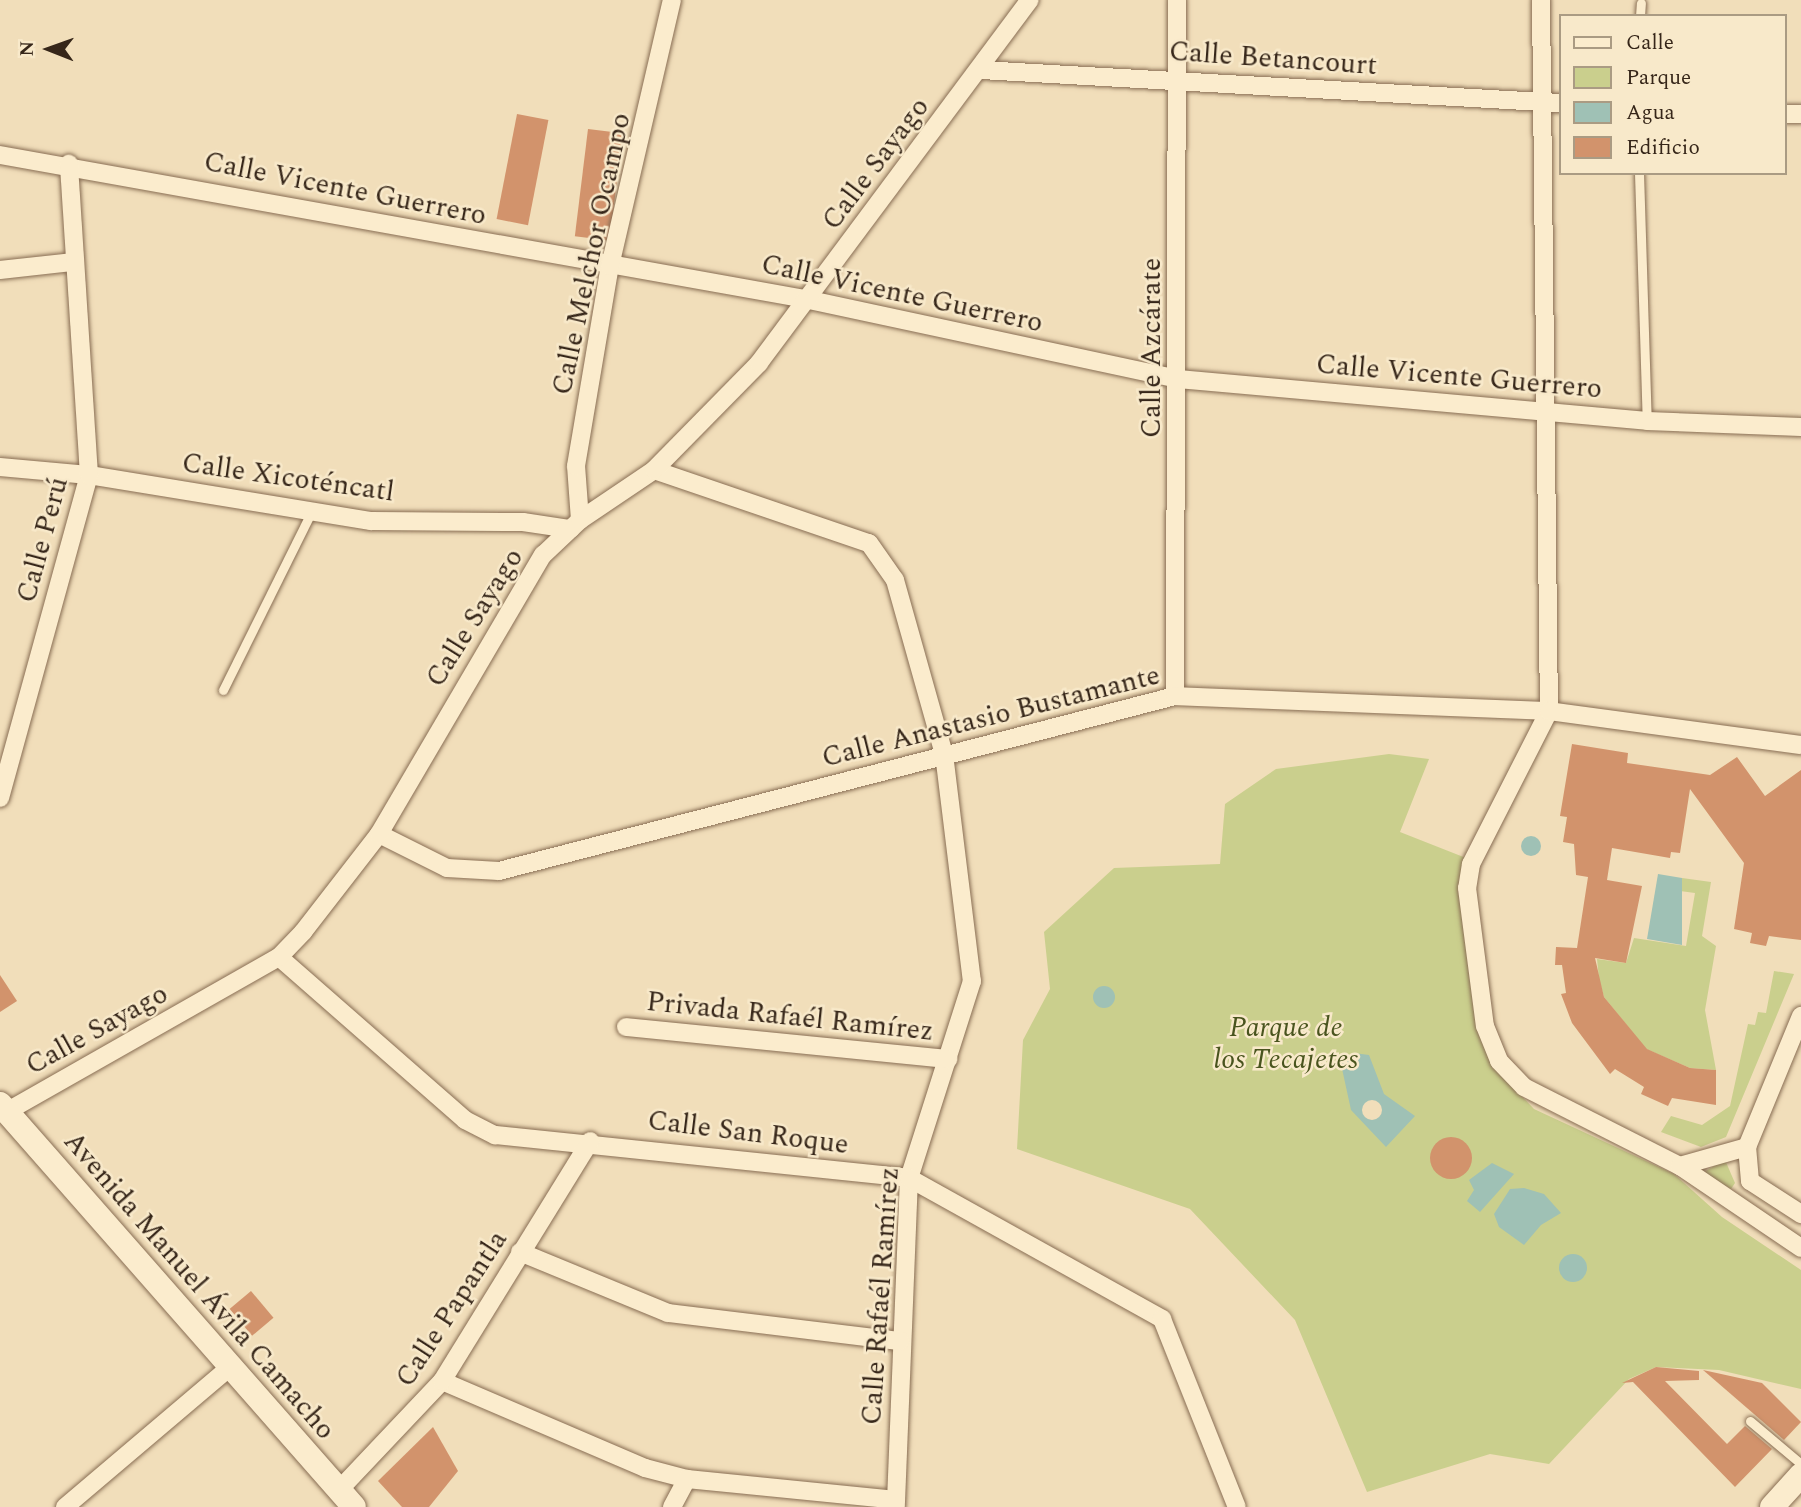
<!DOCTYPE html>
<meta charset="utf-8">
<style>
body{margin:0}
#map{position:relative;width:1801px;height:1507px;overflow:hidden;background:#f1deba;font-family:Spectral,serif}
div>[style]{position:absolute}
.green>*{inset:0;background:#cacf8d}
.water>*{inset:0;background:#9fc1b5}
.round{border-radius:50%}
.pier>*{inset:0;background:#f1deba}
.building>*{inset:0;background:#d2936c;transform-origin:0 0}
.roads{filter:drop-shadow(0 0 2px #886d53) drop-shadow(0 0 2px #886d53)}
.service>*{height:9px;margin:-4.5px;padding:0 4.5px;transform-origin:4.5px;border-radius:4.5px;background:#fbeccd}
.minor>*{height:18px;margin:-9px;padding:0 9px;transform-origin:9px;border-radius:9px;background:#fbeccd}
.secondary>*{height:24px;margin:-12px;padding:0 12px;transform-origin:12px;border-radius:12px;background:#fbeccd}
span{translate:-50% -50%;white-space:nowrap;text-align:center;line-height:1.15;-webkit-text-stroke:5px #f8e9ca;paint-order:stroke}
.street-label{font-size:28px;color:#362619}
.park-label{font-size:28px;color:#49541e;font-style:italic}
.legend{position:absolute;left:1559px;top:14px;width:228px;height:161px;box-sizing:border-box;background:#f8e9ca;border:2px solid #aa9b83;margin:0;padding:9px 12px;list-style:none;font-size:21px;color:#362619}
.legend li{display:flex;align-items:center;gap:14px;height:35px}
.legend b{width:35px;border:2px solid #aa9b83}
.north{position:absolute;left:14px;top:14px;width:70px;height:70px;-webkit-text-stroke:5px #f8e9ca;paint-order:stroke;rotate:271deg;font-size:19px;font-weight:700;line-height:28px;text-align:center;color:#362619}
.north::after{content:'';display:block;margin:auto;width:24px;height:32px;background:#362619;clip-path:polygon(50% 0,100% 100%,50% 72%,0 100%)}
</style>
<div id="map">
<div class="green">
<div style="clip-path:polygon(1389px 754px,1429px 759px,1400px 832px,1466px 858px,1458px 889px,1476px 1028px,1491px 1064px,1534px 1109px,1674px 1174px,1722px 1217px,1801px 1270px,1801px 1389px,1719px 1370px,1656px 1367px,1629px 1379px,1549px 1464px,1490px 1454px,1367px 1492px,1295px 1320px,1190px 1209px,1017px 1149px,1023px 1040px,1050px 989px,1044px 932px,1114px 868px,1220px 864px,1225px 804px,1276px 769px)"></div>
<div style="clip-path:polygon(1682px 878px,1711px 882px,1702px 936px,1716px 946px,1705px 1010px,1716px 1070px,1690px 1068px,1646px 1049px,1604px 997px,1599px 979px,1597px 959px,1626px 963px,1634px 938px,1686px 946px,1695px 893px,1680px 891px)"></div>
<div style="clip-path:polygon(1774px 971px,1794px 974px,1726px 1137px,1701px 1147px,1661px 1132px,1671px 1116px,1702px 1125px,1730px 1106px,1748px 1024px,1755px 1025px,1758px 1012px,1766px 1013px)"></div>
<div style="clip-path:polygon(1725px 1160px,1735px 1183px,1731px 1189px,1704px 1172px)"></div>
</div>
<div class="water">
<div class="round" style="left:1521px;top:836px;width:20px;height:20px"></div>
<div style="clip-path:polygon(1658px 874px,1682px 878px,1682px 945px,1647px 939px)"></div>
<div class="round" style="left:1093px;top:986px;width:22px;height:22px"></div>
<div style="clip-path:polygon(1354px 1053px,1369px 1055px,1384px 1094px,1415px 1116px,1386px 1147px,1351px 1110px,1341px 1064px)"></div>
<div style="clip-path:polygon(1492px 1163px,1514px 1174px,1480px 1212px,1467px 1201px,1474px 1190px,1469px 1180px)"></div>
<div style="clip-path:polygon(1524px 1188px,1544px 1194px,1561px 1213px,1541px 1225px,1524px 1245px,1499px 1227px,1494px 1214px,1510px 1189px)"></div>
<div class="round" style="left:1559px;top:1254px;width:28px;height:28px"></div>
</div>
<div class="pier">
<div class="round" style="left:1362px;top:1100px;width:20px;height:20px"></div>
</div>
<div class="building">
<div style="left:517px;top:114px;width:32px;height:107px;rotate:11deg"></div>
<div style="left:588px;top:129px;width:35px;height:108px;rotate:7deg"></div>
<div style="clip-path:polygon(1572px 744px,1628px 753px,1627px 763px,1710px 775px,1737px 757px,1765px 796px,1801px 770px,1801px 940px,1769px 936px,1766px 946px,1750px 943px,1752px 933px,1734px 929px,1744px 863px,1690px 789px,1680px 853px,1671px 852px,1670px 858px,1612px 848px,1607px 880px,1642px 886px,1626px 963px,1595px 958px,1604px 997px,1647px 1049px,1690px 1068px,1716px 1070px,1716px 1105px,1672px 1098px,1668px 1106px,1641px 1094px,1644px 1087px,1615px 1069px,1610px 1074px,1572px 1023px,1561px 994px,1566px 993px,1562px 965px,1555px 965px,1556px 947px,1577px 948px,1588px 877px,1576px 875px,1574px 844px,1563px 842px,1567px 817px,1560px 816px)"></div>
<div style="clip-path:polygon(0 975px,17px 1001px,0 1012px)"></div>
<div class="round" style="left:1430px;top:1137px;width:42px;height:42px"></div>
<div style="left:251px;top:1291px;width:35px;height:28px;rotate:50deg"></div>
<div style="clip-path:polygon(1656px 1367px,1699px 1371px,1699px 1380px,1665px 1381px,1727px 1444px,1745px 1426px,1772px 1449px,1735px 1487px,1633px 1382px,1622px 1383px)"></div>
<div style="clip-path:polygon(1703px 1370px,1762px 1383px,1801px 1422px,1784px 1440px)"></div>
<div style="clip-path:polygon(433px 1427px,458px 1471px,429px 1507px,402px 1507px,378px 1481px)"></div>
</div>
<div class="roads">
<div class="service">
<div style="left:1640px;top:16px;width:13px;rotate:-86deg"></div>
<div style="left:1639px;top:173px;width:248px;rotate:88.2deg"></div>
<div style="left:223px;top:690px;width:200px;rotate:-63.6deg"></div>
<div style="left:1750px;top:1421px;width:67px;rotate:40.1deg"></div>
</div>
<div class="minor">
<div style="left:1541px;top:0;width:711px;rotate:89.36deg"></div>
<div style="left:1549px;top:711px;width:172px;rotate:117deg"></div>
<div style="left:1471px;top:864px;width:24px;rotate:99deg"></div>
<div style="left:1467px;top:888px;width:139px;rotate:82.6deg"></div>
<div style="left:1485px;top:1026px;width:38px;rotate:68deg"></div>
<div style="left:1499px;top:1061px;width:36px;rotate:46deg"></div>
<div style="left:1524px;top:1087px;width:175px;rotate:26.9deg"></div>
<div style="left:1680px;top:1166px;width:146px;rotate:34.1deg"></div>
<div style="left:981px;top:70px;width:581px;rotate:3.26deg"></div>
<div style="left:1785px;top:114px;width:16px"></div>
<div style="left:0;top:155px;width:818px;rotate:10.14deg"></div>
<div style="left:805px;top:299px;width:381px;rotate:12.1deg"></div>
<div style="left:1178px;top:379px;width:471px;rotate:5.1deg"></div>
<div style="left:1647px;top:421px;width:154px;rotate:2.2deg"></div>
<div style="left:0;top:270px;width:72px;rotate:-6.3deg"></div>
<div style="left:0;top:467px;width:89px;rotate:5.1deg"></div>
<div style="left:89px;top:475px;width:286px;rotate:9.3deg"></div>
<div style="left:371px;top:521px;width:152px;rotate:0.4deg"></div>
<div style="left:523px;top:522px;width:48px;rotate:8.5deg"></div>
<div style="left:654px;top:470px;width:227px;rotate:18.8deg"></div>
<div style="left:869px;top:543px;width:45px;rotate:54.9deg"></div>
<div style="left:895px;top:580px;width:181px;rotate:74.3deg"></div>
<div style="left:944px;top:754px;width:229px;rotate:83deg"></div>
<div style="left:972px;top:981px;width:207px;rotate:107.7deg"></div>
<div style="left:909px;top:1178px;width:329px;rotate:92.3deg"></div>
<div style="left:580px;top:520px;width:54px;rotate:-94.2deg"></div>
<div style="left:576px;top:466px;width:203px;rotate:-80.4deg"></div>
<div style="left:610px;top:266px;width:273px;rotate:-76.9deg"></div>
<div style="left:1175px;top:696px;width:696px;rotate:-89.84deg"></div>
<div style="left:0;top:798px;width:335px;rotate:-74.6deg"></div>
<div style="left:89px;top:475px;width:312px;rotate:-93.7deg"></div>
<div style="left:379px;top:834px;width:76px;rotate:26.6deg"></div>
<div style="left:447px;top:868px;width:52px;rotate:3.3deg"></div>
<div style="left:499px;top:871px;width:698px;rotate:-14.51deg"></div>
<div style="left:1175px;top:696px;width:374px;rotate:2.3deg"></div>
<div style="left:1549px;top:711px;width:254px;rotate:7.7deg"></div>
<div style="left:279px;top:957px;width:247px;rotate:41.2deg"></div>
<div style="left:465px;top:1120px;width:34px;rotate:27deg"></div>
<div style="left:495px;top:1135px;width:416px;rotate:5.9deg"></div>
<div style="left:909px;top:1178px;width:290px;rotate:29.1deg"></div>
<div style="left:1162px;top:1319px;width:202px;rotate:68.3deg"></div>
<div style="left:626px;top:1027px;width:324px;rotate:5.7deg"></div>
<div style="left:6px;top:1112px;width:314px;rotate:-29.6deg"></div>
<div style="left:279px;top:957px;width:35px;rotate:-46deg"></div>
<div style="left:303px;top:932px;width:124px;rotate:-52.2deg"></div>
<div style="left:379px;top:834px;width:324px;rotate:-59.6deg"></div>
<div style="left:543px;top:555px;width:51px;rotate:-43.4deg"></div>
<div style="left:580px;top:520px;width:89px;rotate:-34deg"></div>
<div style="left:654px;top:470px;width:150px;rotate:-45.5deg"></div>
<div style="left:759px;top:363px;width:453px;rotate:-53.3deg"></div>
<div style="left:1680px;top:1166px;width:70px;rotate:-15.8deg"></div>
<div style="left:1750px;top:1181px;width:34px;rotate:-95deg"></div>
<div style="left:1747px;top:1147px;width:142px;rotate:-67.6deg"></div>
<div style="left:1750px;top:1181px;width:61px;rotate:32.9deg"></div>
<div style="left:520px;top:1252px;width:160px;rotate:22.4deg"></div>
<div style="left:668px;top:1313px;width:234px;rotate:6.9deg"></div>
<div style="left:442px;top:1381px;width:221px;rotate:23.2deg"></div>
<div style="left:645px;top:1468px;width:43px;rotate:14.7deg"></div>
<div style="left:687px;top:1479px;width:210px;rotate:5.7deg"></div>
<div style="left:339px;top:1490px;width:150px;rotate:-46.6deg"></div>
<div style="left:442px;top:1381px;width:282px;rotate:-58.3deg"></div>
<div style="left:65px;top:1507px;width:218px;rotate:-40.3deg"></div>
<div style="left:672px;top:1507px;width:32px;rotate:-62deg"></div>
</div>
<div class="secondary">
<div style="left:0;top:1104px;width:536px;rotate:48.7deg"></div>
<div style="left:1772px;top:1507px;width:43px;rotate:-47.8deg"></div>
</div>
</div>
<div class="street-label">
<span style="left:1273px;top:59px;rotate:4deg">Calle Betancourt</span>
<span style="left:876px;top:164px;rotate:-53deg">Calle Sayago</span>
<span style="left:345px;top:189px;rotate:11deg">Calle Vicente Guerrero</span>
<span style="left:592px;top:254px;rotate:-78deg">Calle Melchor Ocampo</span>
<span style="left:902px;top:294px;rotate:12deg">Calle Vicente Guerrero</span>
<span style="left:1152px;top:348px;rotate:-90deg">Calle Azcárate</span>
<span style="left:1459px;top:377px;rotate:5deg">Calle Vicente Guerrero</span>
<span style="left:288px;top:478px;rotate:8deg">Calle Xicoténcatl</span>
<span style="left:43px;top:540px;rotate:-75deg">Calle Perú</span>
<span style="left:475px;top:618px;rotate:-58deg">Calle Sayago</span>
<span style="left:991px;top:717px;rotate:-14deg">Calle Anastasio Bustamante</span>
<span style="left:790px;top:1017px;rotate:6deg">Privada Rafaél Ramírez</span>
<span style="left:97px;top:1030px;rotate:-29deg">Calle Sayago</span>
<span style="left:748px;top:1133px;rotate:7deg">Calle San Roque</span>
<span style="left:199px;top:1286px;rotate:49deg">Avenida Manuel Ávila Camacho</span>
<span style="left:881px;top:1296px;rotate:-86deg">Calle Rafaél Ramírez</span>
<span style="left:452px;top:1309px;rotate:-57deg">Calle Papantla</span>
</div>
<div class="park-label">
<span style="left:1286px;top:1044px">Parque de<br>los Tecajetes</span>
</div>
<ul class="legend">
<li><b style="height:9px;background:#fbeccd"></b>Calle</li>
<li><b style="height:19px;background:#cacf8d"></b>Parque</li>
<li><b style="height:19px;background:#9fc1b5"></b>Agua</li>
<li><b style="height:19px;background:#d2936c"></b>Edificio</li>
</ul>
<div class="north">N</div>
</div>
